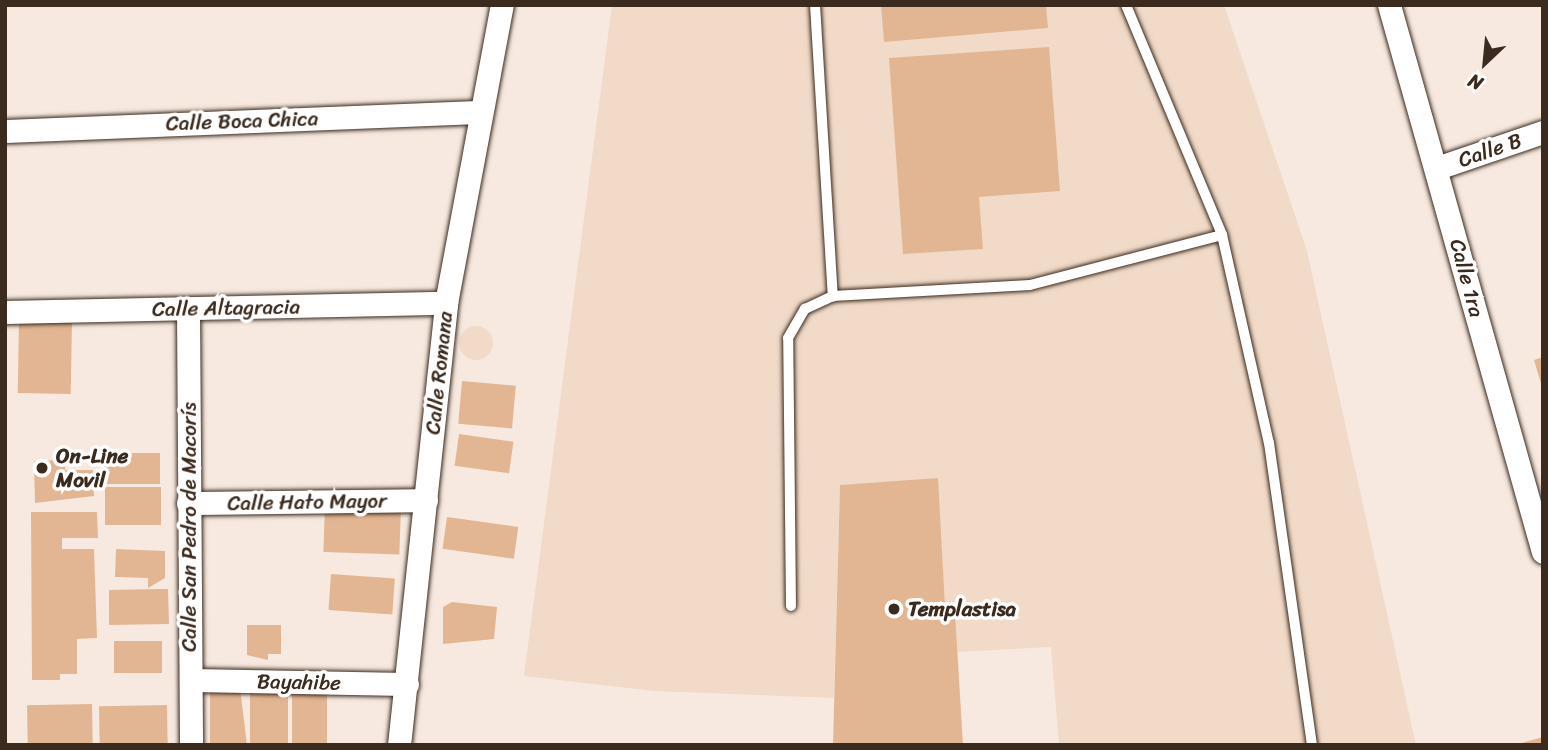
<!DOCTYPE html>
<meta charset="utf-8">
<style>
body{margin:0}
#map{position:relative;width:1548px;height:750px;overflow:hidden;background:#f7e9df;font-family:Sriracha,sans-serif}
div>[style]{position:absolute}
.built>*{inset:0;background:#f1dac8}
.round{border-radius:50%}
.building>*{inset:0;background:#e3b693;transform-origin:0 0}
.roads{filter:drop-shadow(0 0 2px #3b2a1e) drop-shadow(0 0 2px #3b2a1e)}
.lane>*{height:10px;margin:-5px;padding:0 5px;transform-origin:5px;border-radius:5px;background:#fff}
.street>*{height:23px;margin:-11.5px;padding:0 11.5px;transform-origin:11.5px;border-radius:11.5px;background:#fff}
.dots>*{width:19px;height:19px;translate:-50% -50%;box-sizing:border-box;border:4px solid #fff;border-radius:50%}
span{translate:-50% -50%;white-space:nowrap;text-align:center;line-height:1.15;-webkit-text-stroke:7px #fff;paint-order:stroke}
.street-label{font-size:21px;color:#3b2a1e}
.poi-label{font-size:21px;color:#3b2a1e;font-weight:700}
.left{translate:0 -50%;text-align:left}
.frame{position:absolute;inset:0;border:7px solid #3b2a1e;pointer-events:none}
.north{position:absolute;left:1450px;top:28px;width:70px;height:70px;-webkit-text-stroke:5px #fff;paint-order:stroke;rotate:206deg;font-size:19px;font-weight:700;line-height:28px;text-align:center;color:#3b2a1e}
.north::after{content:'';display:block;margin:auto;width:24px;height:32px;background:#3b2a1e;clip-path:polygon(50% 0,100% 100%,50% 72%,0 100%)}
</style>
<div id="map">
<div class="built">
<div style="clip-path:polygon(612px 5px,1224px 5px,1307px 251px,1416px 745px,1059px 745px,1051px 647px,957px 652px,955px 613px,945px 606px,937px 478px,840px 486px,834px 698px,654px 691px,524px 676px)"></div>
<div class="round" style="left:459px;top:326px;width:34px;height:34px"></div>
</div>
<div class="building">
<div style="clip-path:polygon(881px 5px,1046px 5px,1048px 28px,884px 42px)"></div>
<div style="clip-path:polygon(1049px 47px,1060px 191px,979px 197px,983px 249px,903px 254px,889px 58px)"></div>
<div style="left:19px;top:320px;width:53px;height:73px;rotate:1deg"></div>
<div style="clip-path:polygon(1543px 357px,1543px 387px,1542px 387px,1534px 360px)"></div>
<div style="left:462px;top:381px;width:54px;height:43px;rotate:5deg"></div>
<div style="left:459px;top:434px;width:55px;height:32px;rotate:8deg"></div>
<div style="left:104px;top:453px;width:56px;height:31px"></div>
<div style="clip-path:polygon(65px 460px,65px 470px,93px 470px,94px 496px,35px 503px,34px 461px)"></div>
<div style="clip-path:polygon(938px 478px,945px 606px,955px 613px,963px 745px,833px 745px,840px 485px)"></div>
<div style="left:105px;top:487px;width:56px;height:38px"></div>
<div style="left:325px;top:506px;width:76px;height:46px;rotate:2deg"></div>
<div style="clip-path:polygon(31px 512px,97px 512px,98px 538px,62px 538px,62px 549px,94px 549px,97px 638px,77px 639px,77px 674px,60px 674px,60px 680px,32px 680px)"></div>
<div style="left:447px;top:517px;width:72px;height:32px;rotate:8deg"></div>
<div style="clip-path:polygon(116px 549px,165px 551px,165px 578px,148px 588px,148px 578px,115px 577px)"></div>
<div style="left:331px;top:574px;width:64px;height:36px;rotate:4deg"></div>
<div style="clip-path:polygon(159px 589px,168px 589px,169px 624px,109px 625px,109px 590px)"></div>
<div style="clip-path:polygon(452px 602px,497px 607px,494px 639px,443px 644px,443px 607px)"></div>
<div style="clip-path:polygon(247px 625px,281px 625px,281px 654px,268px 654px,268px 660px,247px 655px)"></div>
<div style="left:162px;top:641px;width:32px;height:48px;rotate:90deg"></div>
<div style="clip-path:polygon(210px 688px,240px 688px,247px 745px,210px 745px)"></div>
<div style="left:250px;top:692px;width:38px;height:53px"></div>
<div style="left:292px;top:692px;width:35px;height:53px"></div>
<div style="left:92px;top:704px;width:41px;height:65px;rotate:89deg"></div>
<div style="left:167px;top:705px;width:40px;height:68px;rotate:89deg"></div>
<div style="clip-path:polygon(1543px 737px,1543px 745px,1518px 745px,1518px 744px)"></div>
</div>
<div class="roads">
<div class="lane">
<div style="left:815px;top:5px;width:292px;rotate:86.5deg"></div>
<div style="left:1126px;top:5px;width:249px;rotate:67.3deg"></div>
<div style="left:1222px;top:235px;width:213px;rotate:77.3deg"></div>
<div style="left:1269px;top:443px;width:305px;rotate:81.9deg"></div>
<div style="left:791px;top:606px;width:268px;rotate:-90.6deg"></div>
<div style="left:788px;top:338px;width:34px;rotate:-60deg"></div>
<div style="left:805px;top:309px;width:31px;rotate:-25deg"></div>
<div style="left:833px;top:296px;width:197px;rotate:-3.2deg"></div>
<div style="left:1030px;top:285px;width:198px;rotate:-14.6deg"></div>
</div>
<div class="street">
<div style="left:1389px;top:5px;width:568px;rotate:74.28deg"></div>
<div style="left:5px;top:131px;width:474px;rotate:-2.3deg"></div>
<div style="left:1437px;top:168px;width:112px;rotate:-18.8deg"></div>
<div style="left:188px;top:309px;width:436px;rotate:89.6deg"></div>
<div style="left:5px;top:312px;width:441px;rotate:-1.2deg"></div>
<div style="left:188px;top:503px;width:238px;rotate:-0.7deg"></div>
<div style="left:191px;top:680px;width:216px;rotate:1.1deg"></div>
<div style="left:399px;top:745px;width:444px;rotate:-83.9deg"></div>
<div style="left:446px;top:303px;width:303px;rotate:-79.4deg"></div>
</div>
</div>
<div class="dots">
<div style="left:42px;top:468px;background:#3b2a1e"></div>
<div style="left:894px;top:609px;background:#3b2a1e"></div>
</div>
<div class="street-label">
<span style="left:242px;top:121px;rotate:-2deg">Calle Boca Chica</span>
<span style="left:1490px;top:150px;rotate:-19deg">Calle B</span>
<span style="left:1467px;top:278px;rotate:75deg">Calle 1ra</span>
<span style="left:226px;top:308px;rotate:-1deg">Calle Altagracia</span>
<span style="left:439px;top:373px;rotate:-84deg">Calle Romana</span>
<span style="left:307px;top:502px;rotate:-1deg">Calle Hato Mayor</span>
<span style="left:189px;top:527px;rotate:-90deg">Calle San Pedro de Macorís</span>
<span style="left:299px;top:682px;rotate:1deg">Bayahibe</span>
</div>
<div class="poi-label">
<span class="left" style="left:56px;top:468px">On-Line<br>Movil</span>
<span class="left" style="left:908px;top:609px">Templastisa</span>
</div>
<div class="frame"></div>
<div class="north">N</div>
</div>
